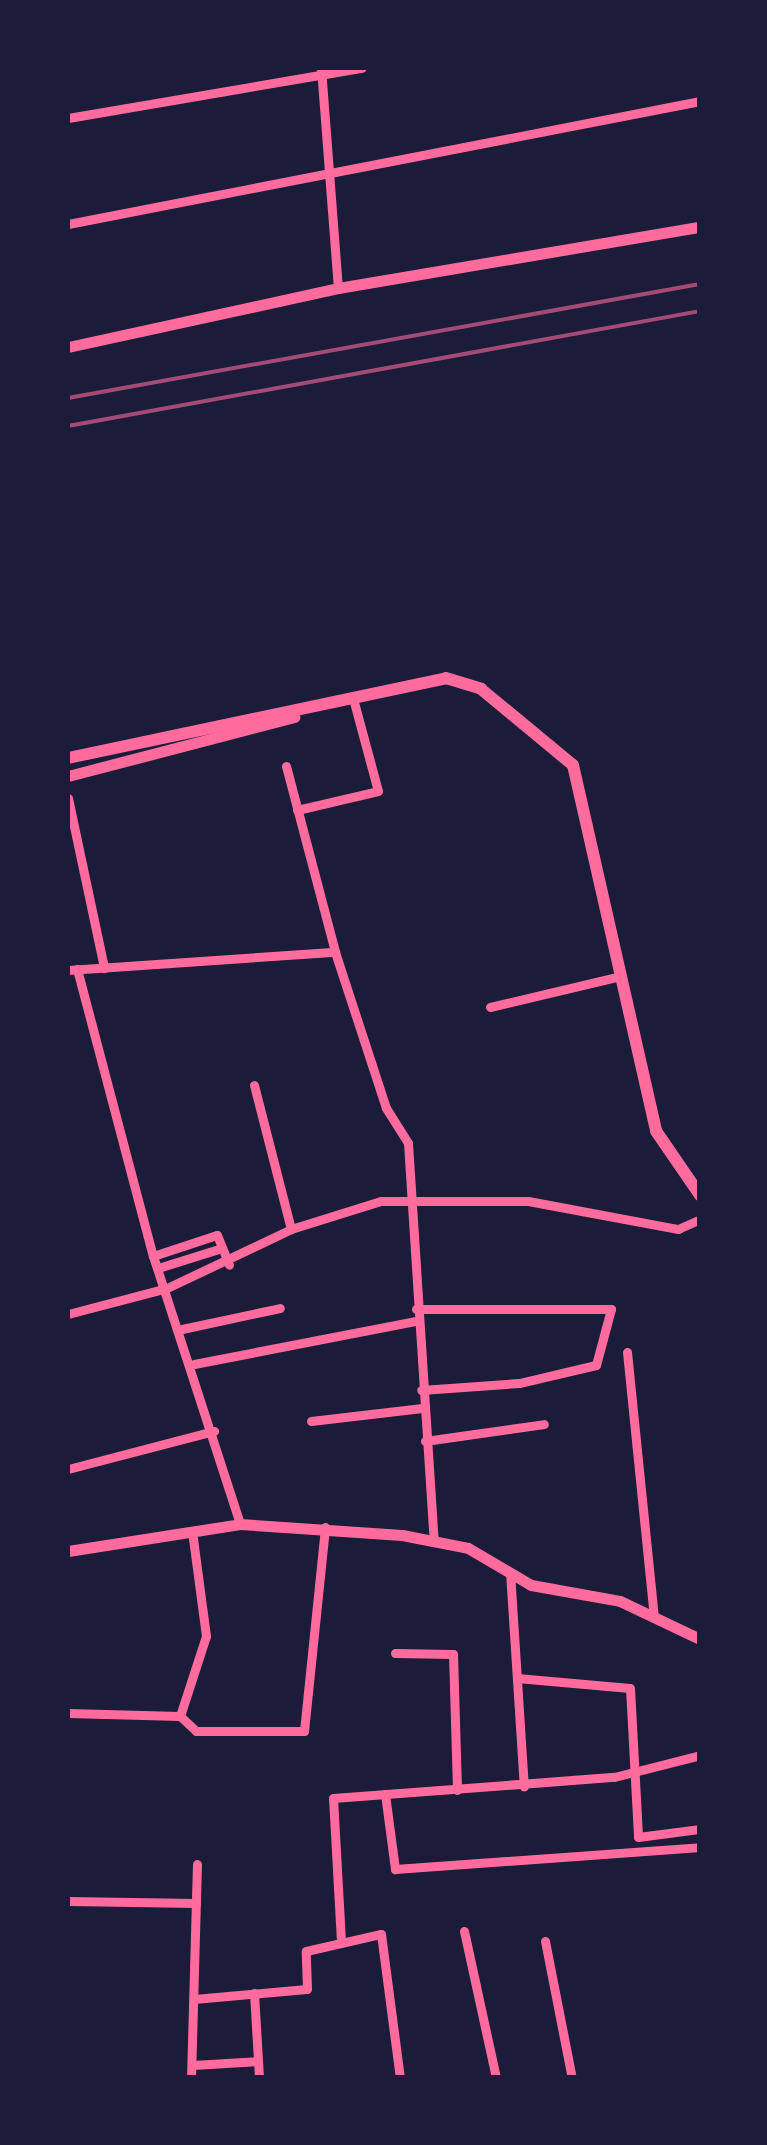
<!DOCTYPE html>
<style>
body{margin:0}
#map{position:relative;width:767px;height:2145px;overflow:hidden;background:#1b1b3a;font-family:Roboto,sans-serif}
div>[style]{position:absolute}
.minor>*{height:9px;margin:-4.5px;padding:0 4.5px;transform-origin:4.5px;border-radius:4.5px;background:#ff6b9d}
.tertiary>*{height:11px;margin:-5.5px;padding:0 5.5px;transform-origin:5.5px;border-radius:5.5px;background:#ff6b9d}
.secondary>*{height:12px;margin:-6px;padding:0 6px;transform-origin:6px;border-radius:6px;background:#ff6b9d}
.rail>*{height:4px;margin:-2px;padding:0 2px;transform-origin:2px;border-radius:2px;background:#a44b75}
span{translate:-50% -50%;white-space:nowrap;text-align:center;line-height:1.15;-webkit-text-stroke:8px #1b1b3a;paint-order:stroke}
.frame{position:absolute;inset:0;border:70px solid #1b1b3a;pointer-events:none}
</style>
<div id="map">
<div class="minor">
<div style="left:321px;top:68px;width:221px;rotate:85.6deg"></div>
<div style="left:68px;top:118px;width:298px;rotate:-9.7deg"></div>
<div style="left:68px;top:224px;width:644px;rotate:-11.01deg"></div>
<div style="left:286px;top:766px;width:192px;rotate:75.2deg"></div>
<div style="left:335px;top:952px;width:164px;rotate:71.9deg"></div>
<div style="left:386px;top:1108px;width:41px;rotate:57.8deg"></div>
<div style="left:408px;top:1143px;width:399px;rotate:86.3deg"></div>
<div style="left:68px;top:798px;width:174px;rotate:78deg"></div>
<div style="left:297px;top:810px;width:83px;rotate:-13.2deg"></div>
<div style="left:378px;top:791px;width:92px;rotate:-105.1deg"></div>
<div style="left:77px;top:969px;width:297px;rotate:75.2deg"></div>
<div style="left:153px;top:1256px;width:282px;rotate:72deg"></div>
<div style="left:68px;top:970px;width:268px;rotate:-3.9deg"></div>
<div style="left:490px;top:1007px;width:135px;rotate:-13.3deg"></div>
<div style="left:254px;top:1085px;width:149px;rotate:75.6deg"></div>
<div style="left:153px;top:1256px;width:67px;rotate:-18.2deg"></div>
<div style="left:217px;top:1235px;width:32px;rotate:68deg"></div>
<div style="left:158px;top:1268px;width:67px;rotate:-17.4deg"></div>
<div style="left:416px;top:1309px;width:195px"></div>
<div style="left:611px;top:1309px;width:58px;rotate:105deg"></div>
<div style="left:596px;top:1365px;width:79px;rotate:166.8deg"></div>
<div style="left:519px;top:1383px;width:98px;rotate:175.9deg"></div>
<div style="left:68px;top:1314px;width:102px;rotate:-14.7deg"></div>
<div style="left:167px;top:1288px;width:137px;rotate:-25.4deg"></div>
<div style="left:291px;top:1229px;width:94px;rotate:-17.3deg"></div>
<div style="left:381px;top:1201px;width:147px"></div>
<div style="left:528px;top:1201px;width:153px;rotate:10.6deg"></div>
<div style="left:678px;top:1229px;width:24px;rotate:-24deg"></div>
<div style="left:182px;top:1329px;width:100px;rotate:-12.1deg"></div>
<div style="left:627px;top:1352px;width:267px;rotate:84.2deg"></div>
<div style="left:194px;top:1364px;width:225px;rotate:-11deg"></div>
<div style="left:311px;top:1421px;width:112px;rotate:-6.7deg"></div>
<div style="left:425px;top:1441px;width:120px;rotate:-8.1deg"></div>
<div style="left:68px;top:1469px;width:151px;rotate:-14.6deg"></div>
<div style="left:510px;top:1572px;width:215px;rotate:86.3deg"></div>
<div style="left:395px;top:1653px;width:58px;rotate:1deg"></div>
<div style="left:453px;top:1654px;width:136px;rotate:88.3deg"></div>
<div style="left:517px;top:1678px;width:113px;rotate:5.1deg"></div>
<div style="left:630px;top:1688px;width:149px;rotate:86.9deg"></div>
<div style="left:638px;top:1837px;width:63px;rotate:-7.4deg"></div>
<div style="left:68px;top:1713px;width:112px;rotate:1.5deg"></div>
<div style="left:180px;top:1716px;width:84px;rotate:-72deg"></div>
<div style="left:206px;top:1636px;width:106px;rotate:-97.6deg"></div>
<div style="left:180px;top:1716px;width:22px;rotate:43deg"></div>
<div style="left:196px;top:1731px;width:108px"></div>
<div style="left:304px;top:1731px;width:205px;rotate:-84.1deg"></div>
<div style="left:385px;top:1794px;width:76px;rotate:82.4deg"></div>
<div style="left:395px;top:1869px;width:306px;rotate:-4.1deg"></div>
<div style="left:68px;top:1901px;width:128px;rotate:0.9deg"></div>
<div style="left:464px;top:1931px;width:150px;rotate:77.7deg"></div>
<div style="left:341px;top:1941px;width:143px;rotate:-93.2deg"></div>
<div style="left:333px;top:1798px;width:282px;rotate:-4.3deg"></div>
<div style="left:614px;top:1777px;width:89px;rotate:-14.3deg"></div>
<div style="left:545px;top:1941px;width:140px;rotate:78.9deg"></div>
<div style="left:254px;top:1993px;width:85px;rotate:86.6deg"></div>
<div style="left:194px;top:1999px;width:113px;rotate:-5.1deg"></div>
<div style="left:307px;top:1989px;width:38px;rotate:-92deg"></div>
<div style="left:306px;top:1951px;width:77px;rotate:-12.8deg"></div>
<div style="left:381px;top:1934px;width:145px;rotate:82.5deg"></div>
<div style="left:193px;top:2065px;width:65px;rotate:-3.5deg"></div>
<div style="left:191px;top:2078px;width:214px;rotate:-88.4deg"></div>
</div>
<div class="tertiary">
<div style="left:68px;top:347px;width:276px;rotate:-12.3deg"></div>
<div style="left:338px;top:288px;width:367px;rotate:-9.6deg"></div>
<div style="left:68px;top:776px;width:234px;rotate:-14.6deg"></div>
<div style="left:68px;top:1551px;width:174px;rotate:-8.9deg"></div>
<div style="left:240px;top:1524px;width:162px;rotate:3.9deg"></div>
<div style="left:402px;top:1535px;width:67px;rotate:11.1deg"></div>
<div style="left:468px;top:1548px;width:73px;rotate:30.4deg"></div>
<div style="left:531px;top:1585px;width:90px;rotate:10.2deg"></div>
<div style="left:620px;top:1601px;width:89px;rotate:25.4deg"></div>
</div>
<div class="secondary">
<div style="left:68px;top:758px;width:386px;rotate:-11.9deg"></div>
<div style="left:446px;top:678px;width:37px;rotate:17deg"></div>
<div style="left:481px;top:689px;width:119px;rotate:39.6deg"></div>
<div style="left:573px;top:765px;width:375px;rotate:77.2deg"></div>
<div style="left:656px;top:1131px;width:78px;rotate:55.5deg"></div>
</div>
<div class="rail">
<div style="left:68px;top:398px;width:642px;rotate:-10.23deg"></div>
<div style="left:68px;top:426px;width:642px;rotate:-10.31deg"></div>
</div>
<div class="frame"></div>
</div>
